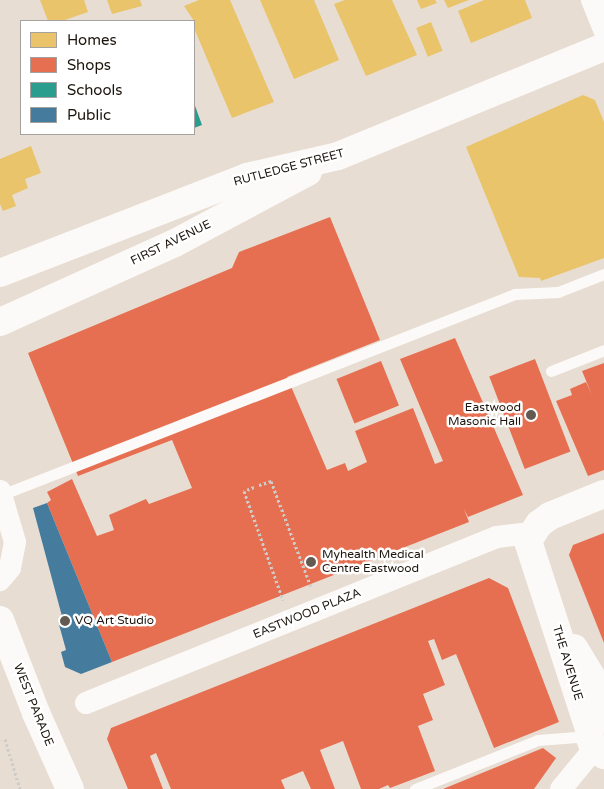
<!DOCTYPE html>
<style>
body{margin:0}
#map{position:relative;width:604px;height:789px;overflow:hidden;background:#e8ddd2;font-family:"Varela Round",sans-serif}
div>[style]{position:absolute}
.homes>*{inset:0;background:#e9c46a;transform-origin:0 0}
.shops>*{inset:0;background:#e76f51;transform-origin:0 0}
.schools>*{inset:0;background:#2a9d8f}
.public>*{inset:0;background:#457b9d}
.path>*{height:3px;margin-top:-1.5px;transform-origin:0;background:repeating-linear-gradient(90deg,#ceccc9 0 2.5px,transparent 0 5px)}
.lane>*{height:11px;margin:-5.5px;padding:0 5.5px;transform-origin:5.5px;border-radius:5.5px;background:#fcfaf8}
.street>*{height:22px;margin:-11px;padding:0 11px;transform-origin:11px;border-radius:11px;background:#fcfaf8}
.secondary>*{height:28px;margin:-14px;padding:0 14px;transform-origin:14px;border-radius:14px;background:#fcfaf8}
.primary>*{height:28px;margin:-14px;padding:0 14px;transform-origin:14px;border-radius:14px;background:#fcfaf8}
.dots>*{width:14px;height:14px;translate:-50% -50%;box-sizing:border-box;border:2px solid #fff;border-radius:50%}
span{translate:-50% -50%;white-space:nowrap;text-align:center;line-height:1.15;-webkit-text-stroke:5px #fff;paint-order:stroke}
.street-label{font-size:12px;color:#1c150d}
.poi-label{font-size:12px;color:#1c150d}
.right{translate:-100% -50%;text-align:right}
.left{translate:0 -50%;text-align:left}
.legend{position:absolute;left:20px;top:20px;width:175px;height:115px;box-sizing:border-box;background:#fff;border:1px solid #a4a19e;margin:0;padding:6px 9px;list-style:none;font-size:15px;color:#1c150d}
.legend li{display:flex;align-items:center;gap:10px;height:25px}
.legend b{width:25px;border:1px solid #a4a19e}
</style>
<div id="map">
<div class="homes">
<div style="clip-path:polygon(40px 0,84px 0,88px 12px,62px 21px,48px 21px)"></div>
<div style="clip-path:polygon(107px 0,140px 0,142px 6px,112px 14px)"></div>
<div style="clip-path:polygon(199px 0,230px 0,274px 102px,232px 118px,194px 28px,194px 21px,184px 6px)"></div>
<div style="clip-path:polygon(260px 0,314px 0,339px 60px,294px 79px)"></div>
<div style="clip-path:polygon(345px 0,392px 0,417px 55px,366px 76px,334px 4px)"></div>
<div style="clip-path:polygon(417px 0,435px 0,437px 3px,421px 9px)"></div>
<div style="clip-path:polygon(444px 0,469px 0,448px 8px)"></div>
<div style="clip-path:polygon(484px 0,525px 0,532px 18px,471px 43px,458px 11px)"></div>
<div style="left:431px;top:22px;width:31px;height:16px;rotate:68deg"></div>
<div style="clip-path:polygon(583px 95px,595px 100px,604px 122px,604px 258px,541px 281px,540px 278px,519px 277px,466px 147px)"></div>
<div style="clip-path:polygon(31px 146px,41px 173px,25px 179px,28px 188px,12px 195px,16px 206px,3px 211px,0 204px,0 159px)"></div>
</div>
<div class="shops">
<div style="clip-path:polygon(330px 217px,380px 340px,287px 377px,327px 470px,345px 463px,348px 471px,367px 462px,355px 431px,413px 408px,435px 464px,443px 461px,400px 359px,455px 338px,523px 495px,468px 517px,464px 509px,469px 522px,112px 662px,47px 503px,51px 500px,47px 492px,72px 479px,97px 536px,114px 530px,109px 515px,146px 499px,149px 504px,192px 488px,172px 440px,78px 476px,28px 353px,232px 268px,239px 252px)"></div>
<div style="left:535px;top:359px;width:99px;height:49px;rotate:69deg"></div>
<div style="left:381px;top:361px;width:48px;height:48px;rotate:68deg"></div>
<div style="clip-path:polygon(604px 363px,604px 470px,588px 476px,556px 401px,572px 395px,570px 389px,586px 382px,592px 395px,582px 371px)"></div>
<div style="clip-path:polygon(604px 533px,604px 643px,569px 555px,573px 545px)"></div>
<div style="clip-path:polygon(489px 578px,508px 588px,559px 722px,494px 748px,456px 654px,442px 660px,434px 639px,428px 641px,445px 685px,423px 694px,433px 720px,418px 726px,435px 771px,390px 788px,388px 785px,379px 789px,361px 789px,343px 741px,320px 750px,335px 789px,311px 789px,303px 771px,281px 780px,285px 789px,171px 789px,156px 753px,150px 756px,163px 789px,128px 789px,107px 739px,111px 728px)"></div>
<div style="clip-path:polygon(543px 748px,556px 758px,534px 789px,443px 789px)"></div>
</div>
<div class="schools">
<div style="clip-path:polygon(194px 103px,202px 125px,194px 128px)"></div>
</div>
<div class="public">
<div style="clip-path:polygon(47px 503px,112px 662px,81px 674px,65px 667px,61px 652px,66px 650px,58px 621px,63px 620px,33px 508px)"></div>
</div>
<div class="path">
<div style="left:259px;top:485px;width:13px;rotate:-18deg"></div>
<div style="left:271px;top:481px;width:113px;rotate:69.3deg"></div>
<div style="left:254px;top:487px;width:11px;rotate:158deg"></div>
<div style="left:244px;top:491px;width:116px;rotate:70.3deg"></div>
<div style="left:5px;top:739px;width:52px;rotate:73.3deg"></div>
</div>
<div class="lane">
<div style="left:551px;top:371px;width:57px;rotate:-21.6deg"></div>
<div style="left:1px;top:495px;width:552px;rotate:-21.36deg"></div>
<div style="left:515px;top:294px;width:43px;rotate:-2.7deg"></div>
<div style="left:558px;top:292px;width:49px;rotate:-21.4deg"></div>
<div style="left:415px;top:789px;width:132px;rotate:-21.7deg"></div>
<div style="left:538px;top:740px;width:51px;rotate:-4.5deg"></div>
</div>
<div class="street">
<div style="left:592px;top:0;width:32px;rotate:68deg"></div>
<div style="left:0;top:491px;width:53px;rotate:73.6deg"></div>
<div style="left:15px;top:542px;width:26px;rotate:101deg"></div>
<div style="left:10px;top:568px;width:16px;rotate:130deg"></div>
<div style="left:86px;top:703px;width:443px;rotate:-22deg"></div>
<div style="left:497px;top:537px;width:34px;rotate:-7deg"></div>
<div style="left:561px;top:789px;width:52px;rotate:-50.5deg"></div>
</div>
<div class="secondary">
<div style="left:0;top:620px;width:100px;rotate:68.8deg"></div>
<div style="left:36px;top:713px;width:83px;rotate:65.9deg"></div>
<div style="left:574px;top:648px;width:57px;rotate:58.5deg"></div>
<div style="left:598px;top:715px;width:12px;rotate:125deg"></div>
<div style="left:591px;top:725px;width:11px;rotate:100deg"></div>
<div style="left:589px;top:736px;width:14px;rotate:69deg"></div>
<div style="left:594px;top:749px;width:12px;rotate:31deg"></div>
<div style="left:589px;top:729px;width:198px;rotate:-108deg"></div>
<div style="left:528px;top:541px;width:20px;rotate:-57deg"></div>
<div style="left:539px;top:524px;width:14px;rotate:-36deg"></div>
<div style="left:550px;top:516px;width:58px;rotate:-22.2deg"></div>
</div>
<div class="primary">
<div style="left:0;top:273px;width:265px;rotate:-21.2deg"></div>
<div style="left:247px;top:177px;width:93px;rotate:-13deg"></div>
<div style="left:338px;top:156px;width:287px;rotate:-22.3deg"></div>
<div style="left:0;top:322px;width:190px;rotate:-24.3deg"></div>
<div style="left:173px;top:244px;width:153px;rotate:-28.1deg"></div>
</div>
<div class="dots">
<div style="left:531px;top:415px;background:#635b52"></div>
<div style="left:311px;top:562px;background:#635b52"></div>
<div style="left:65px;top:621px;background:#635b52"></div>
</div>
<div class="street-label">
<span style="left:289px;top:168px;rotate:-15deg">RUTLEDGE STREET</span>
<span style="left:171px;top:243px;rotate:-26deg">FIRST AVENUE</span>
<span style="left:307px;top:614px;rotate:-22deg">EASTWOOD PLAZA</span>
<span style="left:567px;top:663px;rotate:73deg">THE AVENUE</span>
<span style="left:33px;top:705px;rotate:68deg">WEST PARADE</span>
</div>
<div class="poi-label">
<span class="right" style="left:521px;top:415px">Eastwood<br>Masonic Hall</span>
<span class="left" style="left:322px;top:562px">Myhealth Medical<br>Centre Eastwood</span>
<span class="left" style="left:75px;top:621px">VQ Art Studio</span>
</div>
<ul class="legend">
<li><b style="height:14px;background:#e9c46a"></b>Homes</li>
<li><b style="height:14px;background:#e76f51"></b>Shops</li>
<li><b style="height:14px;background:#2a9d8f"></b>Schools</li>
<li><b style="height:14px;background:#457b9d"></b>Public</li>
</ul>
</div>
